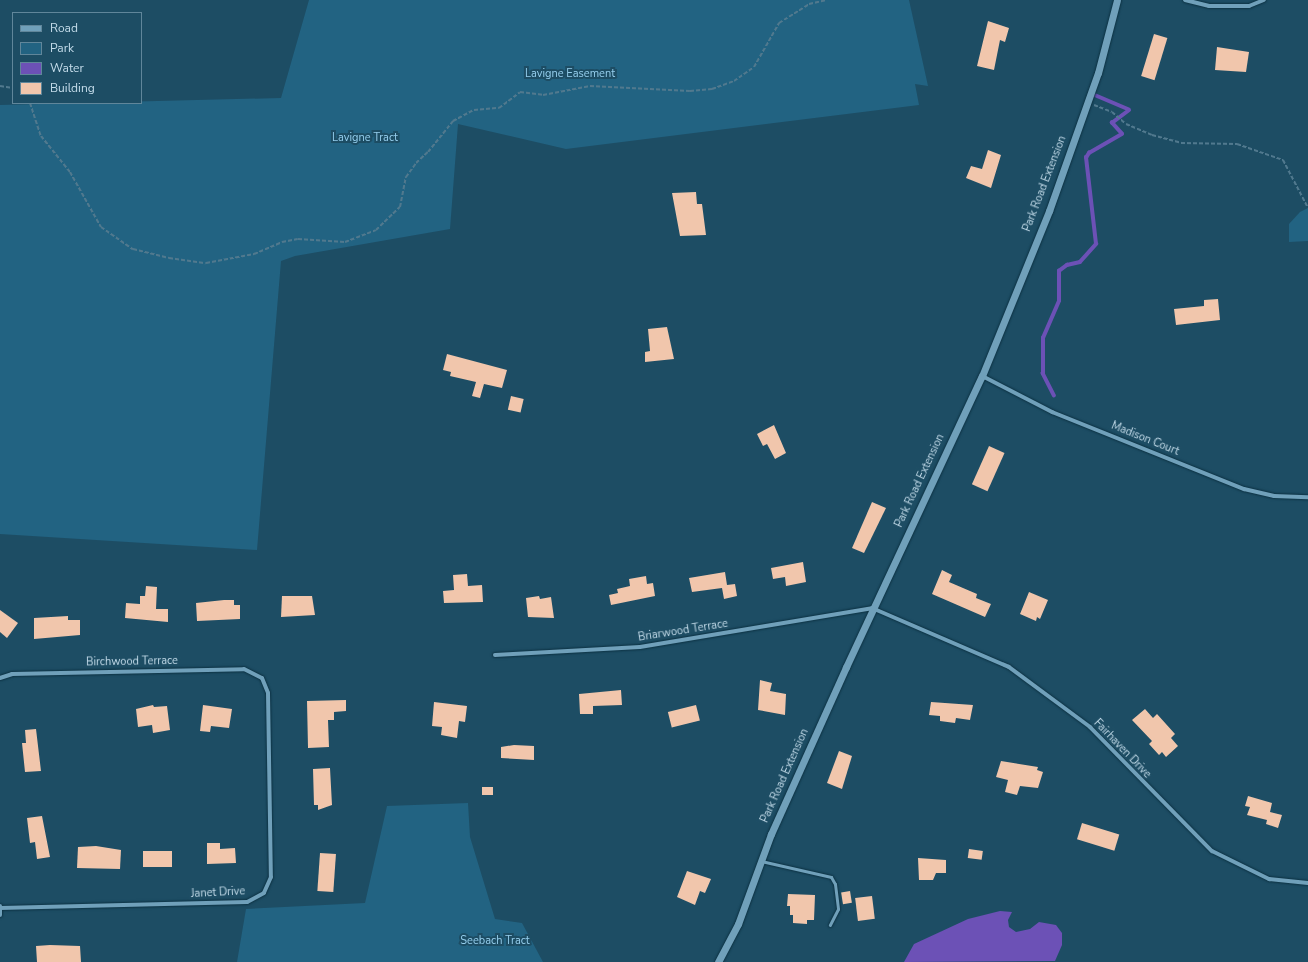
<!DOCTYPE html>
<style>
body{margin:0}
#map{position:relative;width:1308px;height:962px;overflow:hidden;background:#1d4d64;font-family:"Nunito Sans",sans-serif}
div>[style]{position:absolute}
.green>*{inset:0;background:#226382}
.water>*{inset:0;background:#6c51b6}
.stream>*{height:3.5px;margin:-1.75px;padding:0 1.75px;transform-origin:1.75px;border-radius:1.75px;background:#6c51b6}
.building>*{inset:0;background:#f1c6ac;transform-origin:0 0}
.path>*{height:2px;margin-top:-1px;transform-origin:0;background:repeating-linear-gradient(90deg,#51798e 0 4px,transparent 0 6px)}
.roads{filter:drop-shadow(0 0 1px #0c3142) drop-shadow(0 0 1px #0c3142)}
.service>*{height:3px;margin:-1.5px;padding:0 1.5px;transform-origin:1.5px;border-radius:1.5px;background:#70a0ba}
.minor>*{height:4px;margin:-2px;padding:0 2px;transform-origin:2px;border-radius:2px;background:#70a0ba}
.tertiary>*{height:7px;margin:-3.5px;padding:0 3.5px;transform-origin:3.5px;border-radius:3.5px;background:#70a0ba}
span{translate:-50% -50%;white-space:nowrap;text-align:center;line-height:1.15;-webkit-text-stroke:4px #1d4d64;paint-order:stroke}
.park-label{font-size:11px;color:#95ceed}
.street-label{font-size:11px;color:#c4dcea}
.legend{position:absolute;left:12px;top:12px;width:130px;height:92px;box-sizing:border-box;background:#1d4d64;border:1px solid #60869a;margin:0;padding:5px 7px;list-style:none;font-size:12px;color:#c4dcea}
.legend li{display:flex;align-items:center;gap:8px;height:20px}
.legend b{width:20px;border:1px solid #60869a}
</style>
<div id="map">
<div class="green">
<div style="clip-path:polygon(309px 0,909px 0,928px 86px,915px 84px,919px 105px,566px 149px,458px 124px,450px 229px,295px 256px,281px 261px,257px 550px,0 534px,0 105px,281px 98px)"></div>
<div style="clip-path:polygon(1308px 208px,1308px 241px,1289px 242px,1289px 224px,1300px 212px)"></div>
<div style="clip-path:polygon(468px 803px,470px 837px,495px 919px,522px 923px,543px 962px,237px 962px,246px 909px,365px 903px,387px 806px)"></div>
</div>
<div class="water">
<div style="clip-path:polygon(1000px 911px,1012px 912px,1008px 920px,1009px 927px,1016px 932px,1030px 929px,1039px 922px,1056px 925px,1062px 933px,1062px 945px,1055px 961px,904px 962px,914px 944px,968px 919px)"></div>
</div>
<div class="stream">
<div style="left:1054px;top:396px;width:25px;rotate:-117deg"></div>
<div style="left:1043px;top:374px;width:36px;rotate:-90deg"></div>
<div style="left:1043px;top:338px;width:40px;rotate:-66.6deg"></div>
<div style="left:1059px;top:301px;width:30px;rotate:-90deg"></div>
<div style="left:1059px;top:271px;width:10px;rotate:-37deg"></div>
<div style="left:1067px;top:265px;width:13px;rotate:-13deg"></div>
<div style="left:1080px;top:262px;width:24px;rotate:-48deg"></div>
<div style="left:1096px;top:244px;width:87px;rotate:-96.6deg"></div>
<div style="left:1086px;top:158px;width:6px;rotate:-59deg"></div>
<div style="left:1089px;top:153px;width:38px;rotate:-30deg"></div>
<div style="left:1122px;top:134px;width:15px;rotate:-132deg"></div>
<div style="left:1112px;top:123px;width:21px;rotate:-37deg"></div>
<div style="left:1129px;top:110px;width:36px;rotate:-157deg"></div>
</div>
<div class="building">
<div style="clip-path:polygon(988px 21px,1009px 28px,1005px 42px,1000px 40px,994px 70px,977px 66px)"></div>
<div style="left:1154px;top:34px;width:14px;height:44px;rotate:17deg"></div>
<div style="clip-path:polygon(1217px 47px,1249px 52px,1246px 72px,1215px 70px)"></div>
<div style="clip-path:polygon(988px 150px,1001px 155px,991px 188px,966px 178px,971px 166px,982px 169px)"></div>
<div style="clip-path:polygon(696px 192px,697px 204px,702px 204px,706px 235px,680px 236px,672px 193px)"></div>
<div style="clip-path:polygon(1218px 299px,1220px 320px,1176px 325px,1174px 309px,1204px 306px,1204px 300px)"></div>
<div style="clip-path:polygon(667px 327px,674px 359px,645px 362px,645px 352px,650px 351px,648px 329px)"></div>
<div style="clip-path:polygon(447px 354px,507px 370px,502px 388px,484px 384px,480px 398px,472px 396px,476px 382px,450px 376px,451px 372px,443px 370px)"></div>
<div style="left:511px;top:396px;width:13px;height:14px;rotate:13deg"></div>
<div style="clip-path:polygon(774px 425px,786px 453px,775px 459px,767px 444px,763px 446px,757px 434px)"></div>
<div style="left:989px;top:446px;width:17px;height:42px;rotate:24deg"></div>
<div style="clip-path:polygon(872px 502px,886px 508px,864px 553px,852px 548px)"></div>
<div style="clip-path:polygon(803px 562px,806px 582px,786px 586px,785px 577px,773px 579px,771px 568px)"></div>
<div style="clip-path:polygon(942px 570px,952px 575px,949px 582px,977px 594px,976px 598px,991px 604px,985px 617px,932px 594px)"></div>
<div style="clip-path:polygon(725px 572px,727px 585px,735px 584px,737px 596px,724px 599px,722px 588px,692px 592px,689px 578px)"></div>
<div style="clip-path:polygon(467px 574px,468px 586px,482px 585px,483px 602px,444px 603px,443px 591px,454px 590px,453px 575px)"></div>
<div style="clip-path:polygon(646px 576px,647px 584px,653px 583px,655px 596px,611px 605px,609px 595px,618px 593px,617px 589px,630px 586px,629px 579px)"></div>
<div style="clip-path:polygon(146px 586px,157px 587px,156px 609px,168px 609px,168px 622px,125px 618px,126px 603px,140px 604px,140px 596px,145px 596px)"></div>
<div style="clip-path:polygon(1029px 592px,1048px 600px,1040px 619px,1037px 617px,1036px 621px,1020px 614px)"></div>
<div style="clip-path:polygon(282px 596px,312px 596px,315px 615px,281px 617px)"></div>
<div style="clip-path:polygon(539px 596px,540px 599px,551px 597px,554px 618px,528px 617px,526px 598px)"></div>
<div style="clip-path:polygon(224px 600px,234px 600px,234px 605px,240px 605px,240px 619px,197px 621px,196px 603px)"></div>
<div style="clip-path:polygon(0 610px,18px 623px,7px 638px,0 632px)"></div>
<div style="clip-path:polygon(68px 616px,68px 620px,80px 620px,80px 635px,34px 639px,34px 618px)"></div>
<div style="clip-path:polygon(760px 680px,772px 683px,770px 691px,786px 694px,785px 715px,758px 710px)"></div>
<div style="clip-path:polygon(621px 690px,622px 705px,593px 706px,593px 714px,580px 714px,579px 694px)"></div>
<div style="clip-path:polygon(346px 700px,346px 711px,334px 712px,334px 720px,328px 720px,329px 747px,308px 748px,307px 701px)"></div>
<div style="clip-path:polygon(434px 702px,467px 706px,465px 722px,459px 721px,457px 738px,441px 735px,442px 727px,432px 726px)"></div>
<div style="clip-path:polygon(931px 702px,973px 705px,970px 720px,956px 718px,955px 723px,940px 721px,940px 716px,929px 715px)"></div>
<div style="clip-path:polygon(153px 705px,154px 707px,167px 706px,170px 730px,153px 733px,152px 725px,138px 727px,136px 709px)"></div>
<div style="clip-path:polygon(203px 705px,232px 709px,229px 728px,211px 726px,210px 732px,200px 731px)"></div>
<div style="left:696px;top:705px;width:16px;height:29px;rotate:76deg"></div>
<div style="clip-path:polygon(1145px 709px,1153px 718px,1157px 714px,1175px 734px,1171px 738px,1178px 746px,1166px 757px,1162px 752px,1159px 755px,1149px 744px,1152px 741px,1132px 720px)"></div>
<div style="clip-path:polygon(36px 729px,41px 771px,25px 772px,22px 743px,26px 743px,25px 730px)"></div>
<div style="clip-path:polygon(514px 745px,534px 746px,534px 760px,501px 758px,501px 747px)"></div>
<div style="clip-path:polygon(839px 751px,852px 756px,842px 789px,827px 783px)"></div>
<div style="clip-path:polygon(1001px 761px,1038px 767px,1037px 770px,1043px 772px,1038px 788px,1020px 786px,1017px 795px,1005px 792px,1008px 780px,996px 777px)"></div>
<div style="clip-path:polygon(330px 768px,332px 805px,318px 810px,318px 805px,314px 805px,313px 769px)"></div>
<div style="left:482px;top:787px;width:11px;height:8px"></div>
<div style="clip-path:polygon(1248px 796px,1272px 803px,1270px 812px,1282px 815px,1278px 828px,1266px 824px,1267px 820px,1247px 815px,1250px 807px,1245px 806px)"></div>
<div style="clip-path:polygon(42px 816px,50px 857px,37px 859px,35px 842px,30px 843px,27px 818px)"></div>
<div style="left:1082px;top:823px;width:39px;height:17px;rotate:17deg"></div>
<div style="clip-path:polygon(207px 843px,220px 843px,220px 849px,235px 848px,236px 863px,207px 864px)"></div>
<div style="clip-path:polygon(96px 846px,121px 850px,120px 869px,77px 868px,78px 847px)"></div>
<div style="left:969px;top:849px;width:14px;height:9px;rotate:8deg"></div>
<div style="left:172px;top:851px;width:16px;height:29px;rotate:90deg"></div>
<div style="left:320px;top:853px;width:16px;height:38px;rotate:4deg"></div>
<div style="clip-path:polygon(918px 858px,946px 860px,946px 873px,936px 873px,933px 880px,919px 880px)"></div>
<div style="clip-path:polygon(687px 871px,711px 879px,705px 893px,700px 891px,695px 905px,677px 897px)"></div>
<div style="left:850px;top:891px;width:12px;height:9px;rotate:81deg"></div>
<div style="clip-path:polygon(788px 894px,815px 895px,814px 920px,807px 920px,807px 924px,793px 923px,793px 915px,790px 915px,790px 906px,787px 906px)"></div>
<div style="left:872px;top:896px;width:23px;height:17px;rotate:83deg"></div>
<div style="clip-path:polygon(50px 945px,80px 946px,81px 962px,37px 962px,36px 946px)"></div>
</div>
<div class="path">
<div style="left:0;top:86px;width:13px;rotate:9deg"></div>
<div style="left:30px;top:103px;width:35px;rotate:72deg"></div>
<div style="left:41px;top:136px;width:46px;rotate:51.1deg"></div>
<div style="left:70px;top:172px;width:63px;rotate:60.6deg"></div>
<div style="left:101px;top:227px;width:39px;rotate:35deg"></div>
<div style="left:133px;top:249px;width:37px;rotate:14deg"></div>
<div style="left:169px;top:258px;width:37px;rotate:8deg"></div>
<div style="left:206px;top:263px;width:49px;rotate:-10.6deg"></div>
<div style="left:254px;top:254px;width:30px;rotate:-23deg"></div>
<div style="left:282px;top:242px;width:16px;rotate:-11deg"></div>
<div style="left:298px;top:239px;width:47px;rotate:3.7deg"></div>
<div style="left:345px;top:242px;width:33px;rotate:-21deg"></div>
<div style="left:376px;top:230px;width:33px;rotate:-44deg"></div>
<div style="left:400px;top:207px;width:31px;rotate:-79deg"></div>
<div style="left:406px;top:177px;width:17px;rotate:-54deg"></div>
<div style="left:416px;top:163px;width:16px;rotate:-43deg"></div>
<div style="left:428px;top:152px;width:40px;rotate:-51deg"></div>
<div style="left:453px;top:121px;width:24px;rotate:-28deg"></div>
<div style="left:474px;top:110px;width:25px;rotate:-5deg"></div>
<div style="left:499px;top:108px;width:26px;rotate:-37deg"></div>
<div style="left:520px;top:92px;width:23px;rotate:7deg"></div>
<div style="left:543px;top:95px;width:48px;rotate:-10.8deg"></div>
<div style="left:590px;top:86px;width:100px;rotate:2.9deg"></div>
<div style="left:690px;top:91px;width:22px;rotate:-5deg"></div>
<div style="left:712px;top:89px;width:23px;rotate:-20deg"></div>
<div style="left:734px;top:81px;width:24px;rotate:-35deg"></div>
<div style="left:754px;top:67px;width:51px;rotate:-60.4deg"></div>
<div style="left:779px;top:23px;width:36px;rotate:-32deg"></div>
<div style="left:809px;top:4px;width:18px;rotate:-13deg"></div>
<div style="left:1094px;top:105px;width:19px;rotate:21deg"></div>
<div style="left:1112px;top:112px;width:18px;rotate:41deg"></div>
<div style="left:1126px;top:124px;width:28px;rotate:23deg"></div>
<div style="left:1152px;top:135px;width:30px;rotate:15deg"></div>
<div style="left:1181px;top:143px;width:56px;rotate:1deg"></div>
<div style="left:1237px;top:144px;width:49px;rotate:19.2deg"></div>
<div style="left:1283px;top:160px;width:54px;rotate:62.5deg"></div>
</div>
<div class="roads">
<div class="service">
<div style="left:761px;top:861px;width:72px;rotate:12.9deg"></div>
<div style="left:831px;top:877px;width:8px;rotate:60deg"></div>
<div style="left:835px;top:884px;width:25px;rotate:83deg"></div>
<div style="left:838px;top:909px;width:18px;rotate:117deg"></div>
</div>
<div class="minor">
<div style="left:1185px;top:0;width:25px;rotate:14deg"></div>
<div style="left:1209px;top:6px;width:40px"></div>
<div style="left:1249px;top:6px;width:16px;rotate:-22deg"></div>
<div style="left:982px;top:376px;width:79px;rotate:27.2deg"></div>
<div style="left:1052px;top:412px;width:207px;rotate:21.9deg"></div>
<div style="left:1244px;top:489px;width:31px;rotate:13deg"></div>
<div style="left:1274px;top:496px;width:34px;rotate:2deg"></div>
<div style="left:495px;top:655px;width:145px;rotate:-3.2deg"></div>
<div style="left:640px;top:647px;width:235px;rotate:-9.5deg"></div>
<div style="left:872px;top:608px;width:149px;rotate:23.3deg"></div>
<div style="left:1009px;top:667px;width:101px;rotate:36.5deg"></div>
<div style="left:1090px;top:727px;width:174px;rotate:45.5deg"></div>
<div style="left:1212px;top:851px;width:64px;rotate:26.2deg"></div>
<div style="left:1269px;top:879px;width:39px;rotate:6deg"></div>
<div style="left:0;top:678px;width:13px;rotate:-18deg"></div>
<div style="left:12px;top:674px;width:232px;rotate:-1.2deg"></div>
<div style="left:244px;top:669px;width:20px;rotate:27deg"></div>
<div style="left:262px;top:678px;width:16px;rotate:68deg"></div>
<div style="left:268px;top:693px;width:184px;rotate:89.1deg"></div>
<div style="left:271px;top:877px;width:17px;rotate:114deg"></div>
<div style="left:264px;top:893px;width:19px;rotate:152deg"></div>
<div style="left:247px;top:902px;width:247px;rotate:178.6deg"></div>
<div style="left:0;top:915px;width:9px;rotate:-90deg"></div>
</div>
<div class="tertiary">
<div style="left:718px;top:962px;width:43px;rotate:-62.2deg"></div>
<div style="left:738px;top:924px;width:96px;rotate:-69.9deg"></div>
<div style="left:771px;top:834px;width:183px;rotate:-65.8deg"></div>
<div style="left:846px;top:667px;width:321px;rotate:-65deg"></div>
<div style="left:982px;top:376px;width:178px;rotate:-67.9deg"></div>
<div style="left:1049px;top:211px;width:146px;rotate:-70.5deg"></div>
<div style="left:1098px;top:73px;width:75px;rotate:-75.4deg"></div>
</div>
</div>
<div class="park-label">
<span style="left:570px;top:74px">Lavigne Easement</span>
<span style="left:365px;top:138px">Lavigne Tract</span>
<span style="left:495px;top:941px">Seebach Tract</span>
</div>
<div class="street-label">
<span style="left:1045px;top:184px;rotate:-69deg">Park Road Extension</span>
<span style="left:1145px;top:439px;rotate:22deg">Madison Court</span>
<span style="left:920px;top:481px;rotate:-65deg">Park Road Extension</span>
<span style="left:683px;top:631px;rotate:-9deg">Briarwood Terrace</span>
<span style="left:132px;top:662px;rotate:-1deg">Birchwood Terrace</span>
<span style="left:1122px;top:749px;rotate:46deg">Fairhaven Drive</span>
<span style="left:785px;top:776px;rotate:-66deg">Park Road Extension</span>
<span style="left:218px;top:893px;rotate:-3deg">Janet Drive</span>
</div>
<ul class="legend">
<li><b style="height:5px;background:#70a0ba"></b>Road</li>
<li><b style="height:11px;background:#226382"></b>Park</li>
<li><b style="height:11px;background:#6c51b6"></b>Water</li>
<li><b style="height:11px;background:#f1c6ac"></b>Building</li>
</ul>
</div>
